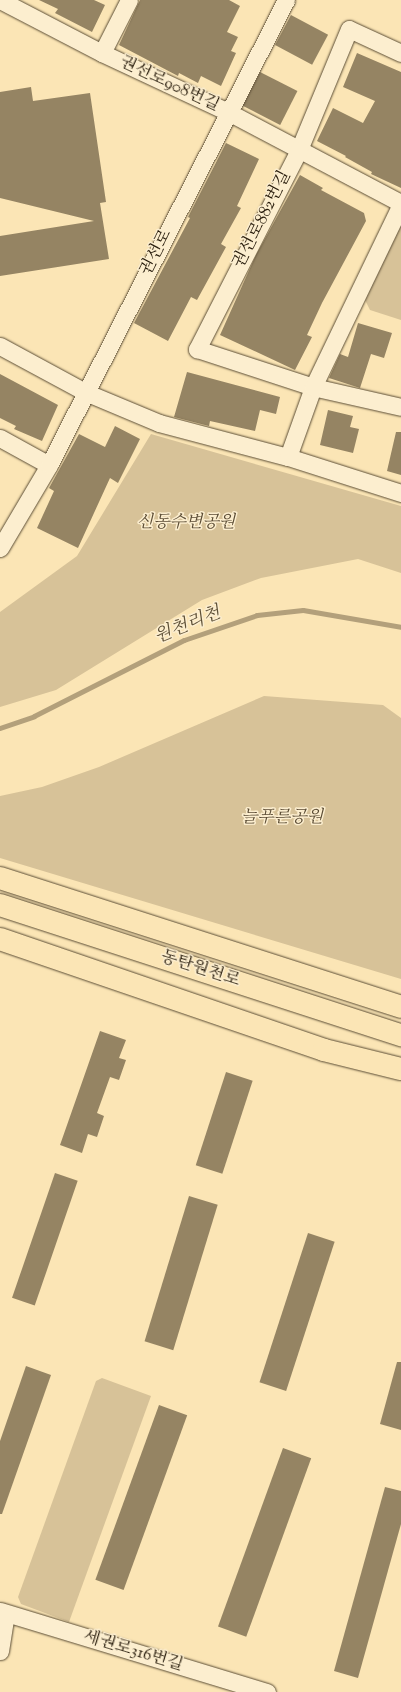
<!DOCTYPE html>
<meta charset="utf-8">
<style>
body{margin:0}
#map{position:relative;width:401px;height:1692px;overflow:hidden;background:#fbe5b5;font-family:"Sorts Mill Goudy","Noto Serif KR",serif}
div>[style]{position:absolute}
.green>*{inset:0;background:#d7c298}
.stream>*{height:5px;margin:-2.5px;padding:0 2.5px;transform-origin:2.5px;border-radius:2.5px;background:#b3a07b}
.building>*{inset:0;background:#958463;transform-origin:0 0}
.roads{filter:drop-shadow(0 0 1px #5b4d35) drop-shadow(0 0 1px #5b4d35)}
.minor>*{height:17px;margin:-8.5px;padding:0 8.5px;transform-origin:8.5px;border-radius:8.5px;background:#fceecf}
.major>*{height:22px;margin:-11px;padding:0 11px;transform-origin:11px;border-radius:11px;background:#fbe5b5}
span{translate:-50% -50%;white-space:nowrap;text-align:center;line-height:1.15;-webkit-text-stroke:3px #fceecf;paint-order:stroke}
.street-label{font-size:17px;color:#261a0a}
.park-label{font-size:17px;color:#5b4c35;font-style:italic}
.water-label{font-size:18px;color:#5e5037;font-style:italic}
</style>
<div id="map">
<div class="green">
<div style="clip-path:polygon(401px 225px,401px 320px,370px 310px,365px 300px)"></div>
<div style="clip-path:polygon(151px 434px,401px 506px,401px 573px,358px 559px,261px 578px,202px 600px,56px 690px,0 707px,0 612px,77px 556px)"></div>
<div style="clip-path:polygon(264px 696px,383px 705px,401px 718px,401px 979px,0 858px,0 796px,42px 787px,99px 767px)"></div>
<div style="clip-path:polygon(102px 1378px,151px 1396px,69px 1622px,21px 1604px,18px 1597px,96px 1381px)"></div>
</div>
<div class="stream">
<div style="left:0;top:728px;width:36px;rotate:-19deg"></div>
<div style="left:34px;top:716px;width:168px;rotate:-26.9deg"></div>
<div style="left:184px;top:640px;width:77px;rotate:-18.9deg"></div>
<div style="left:257px;top:615px;width:46px;rotate:-6.2deg"></div>
<div style="left:303px;top:610px;width:99px;rotate:9.8deg"></div>
</div>
<div class="building">
<div style="clip-path:polygon(39px 0,94px 0,105px 5px,92px 32px,55px 13px,58px 9px)"></div>
<div style="clip-path:polygon(140px 0,229px 0,240px 6px,227px 32px,238px 37px,231px 51px,236px 53px,221px 86px,201px 76px,198px 83px,179px 73px,178px 76px,119px 45px)"></div>
<div style="left:291px;top:15px;width:42px;height:34px;rotate:28deg"></div>
<div style="clip-path:polygon(357px 53px,401px 72px,401px 188px,371px 174px,372px 172px,345px 157px,346px 156px,317px 141px,333px 108px,363px 123px,375px 101px,343px 87px)"></div>
<div style="left:260px;top:72px;width:42px;height:38px;rotate:27deg"></div>
<div style="clip-path:polygon(31px 87px,33px 101px,90px 93px,106px 202px,100px 203px,109px 259px,0 276px,0 236px,94px 221px,0 198px,0 92px)"></div>
<div style="clip-path:polygon(226px 143px,259px 159px,237px 206px,241px 208px,221px 244px,226px 247px,197px 300px,191px 297px,168px 341px,134px 323px,190px 218px,188px 217px)"></div>
<div style="clip-path:polygon(300px 175px,323px 188px,321px 190px,364px 213px,366px 221px,322px 303px,307px 335px,312px 337px,295px 370px,220px 335px,256px 255px)"></div>
<div style="clip-path:polygon(358px 323px,392px 333px,384px 358px,371px 354px,360px 388px,329px 378px,340px 354px,348px 357px)"></div>
<div style="clip-path:polygon(187px 372px,280px 397px,276px 414px,260px 410px,255px 431px,210px 421px,209px 426px,174px 417px)"></div>
<div style="clip-path:polygon(0 374px,58px 405px,42px 441px,14px 429px,16px 426px,0 418px)"></div>
<div style="clip-path:polygon(328px 410px,353px 416px,350px 427px,359px 429px,353px 453px,320px 445px)"></div>
<div style="clip-path:polygon(115px 426px,140px 439px,118px 483px,110px 478px,78px 548px,37px 528px,54px 491px,49px 488px,79px 434px,105px 447px)"></div>
<div style="clip-path:polygon(396px 432px,401px 432px,401px 475px,387px 471px)"></div>
<div style="clip-path:polygon(100px 1031px,126px 1040px,119px 1058px,126px 1060px,119px 1080px,110px 1077px,97px 1113px,104px 1116px,97px 1137px,88px 1134px,82px 1153px,60px 1145px)"></div>
<div style="left:226px;top:1072px;width:28px;height:98px;rotate:18deg"></div>
<div style="left:55px;top:1173px;width:24px;height:132px;rotate:19deg"></div>
<div style="left:189px;top:1196px;width:30px;height:152px;rotate:17deg"></div>
<div style="left:308px;top:1233px;width:28px;height:157px;rotate:18deg"></div>
<div style="clip-path:polygon(397px 1362px,401px 1362px,401px 1430px,380px 1424px)"></div>
<div style="clip-path:polygon(26px 1366px,51px 1375px,2px 1514px,0 1514px,0 1441px)"></div>
<div style="left:159px;top:1405px;width:30px;height:186px;rotate:20deg"></div>
<div style="left:283px;top:1448px;width:30px;height:190px;rotate:20deg"></div>
<div style="clip-path:polygon(385px 1487px,401px 1491px,401px 1524px,358px 1678px,334px 1671px)"></div>
</div>
<div class="roads">
<div class="minor">
<div style="left:0;top:0;width:115px;rotate:27.5deg"></div>
<div style="left:102px;top:53px;width:141px;rotate:25.1deg"></div>
<div style="left:230px;top:113px;width:193px;rotate:27.8deg"></div>
<div style="left:102px;top:53px;width:59px;rotate:-63deg"></div>
<div style="left:401px;top:53px;width:57px;rotate:-155.2deg"></div>
<div style="left:349px;top:29px;width:131px;rotate:112.5deg"></div>
<div style="left:299px;top:150px;width:224px;rotate:117.1deg"></div>
<div style="left:197px;top:349px;width:122px;rotate:18.1deg"></div>
<div style="left:313px;top:387px;width:90px;rotate:12.8deg"></div>
<div style="left:0;top:346px;width:97px;rotate:28.4deg"></div>
<div style="left:85px;top:392px;width:80px;rotate:22.7deg"></div>
<div style="left:159px;top:423px;width:133px;rotate:14.8deg"></div>
<div style="left:288px;top:457px;width:119px;rotate:17.7deg"></div>
<div style="left:0;top:438px;width:56px;rotate:28.9deg"></div>
<div style="left:288px;top:457px;width:74px;rotate:-70.3deg"></div>
<div style="left:313px;top:387px;width:203px;rotate:-64.3deg"></div>
<div style="left:0;top:548px;width:96px;rotate:-59.4deg"></div>
<div style="left:49px;top:465px;width:522px;rotate:-62.99deg"></div>
<div style="left:0;top:1611px;width:279px;rotate:16.9deg"></div>
<div style="left:0;top:1651px;width:38px;rotate:-81deg"></div>
</div>
<div class="major">
<div style="left:0;top:878px;width:421px;rotate:17.8deg"></div>
<div style="left:0;top:905px;width:422px;rotate:18deg"></div>
<div style="left:0;top:939px;width:342px;rotate:18.9deg"></div>
<div style="left:324px;top:1050px;width:79px;rotate:13.9deg"></div>
</div>
</div>
<div class="street-label">
<span style="left:169px;top:85px;rotate:25deg">권선로908번길</span>
<span style="left:263px;top:220px;rotate:-63deg">권선로882번길</span>
<span style="left:157px;top:253px;rotate:-63deg">권선로</span>
<span style="left:200px;top:970px;rotate:18deg">동탄원천로</span>
<span style="left:133px;top:1652px;rotate:17deg">세권로316번길</span>
</div>
<div class="park-label">
<span style="left:186px;top:524px">신동수변공원</span>
<span style="left:282px;top:819px">늘푸른공원</span>
</div>
<div class="water-label">
<span style="left:188px;top:626px;rotate:-22deg">원천리천</span>
</div>
</div>
